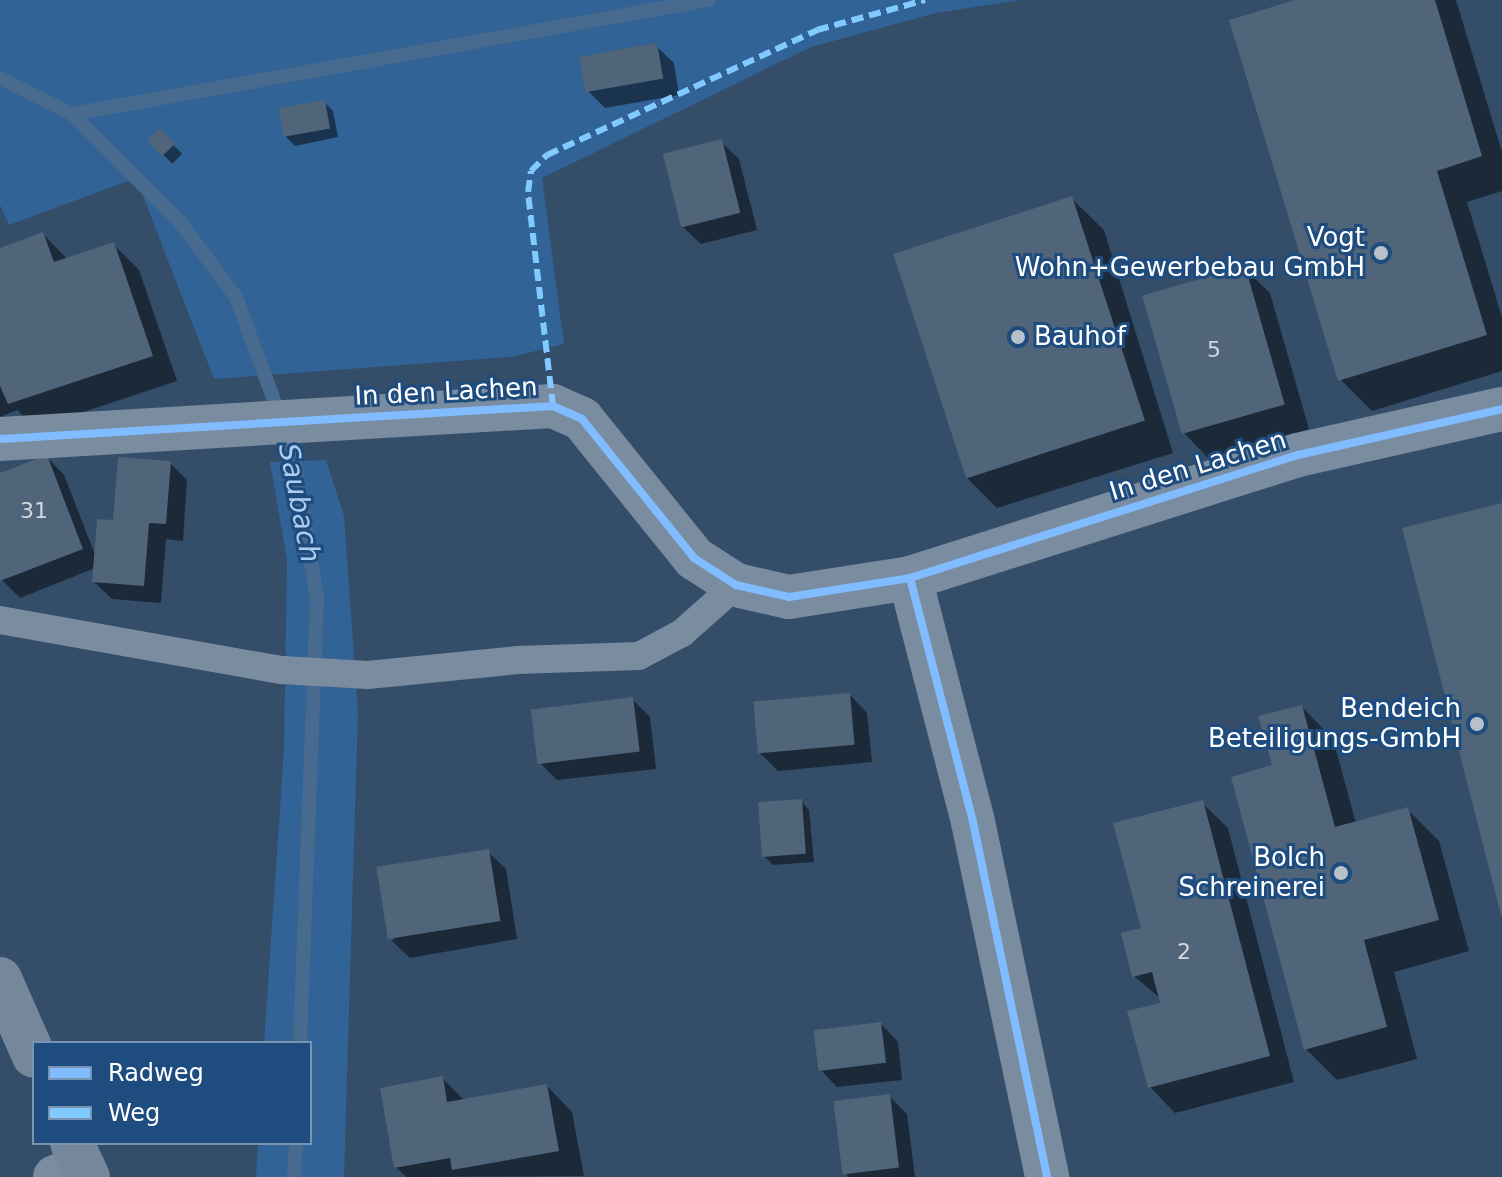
<!DOCTYPE html>
<style>
body{margin:0}
#map{position:relative;width:1502px;height:1177px;overflow:hidden;background:#344d69;font-family:"DejaVu Sans",sans-serif}
div>[style]{position:absolute}
.green>*{inset:0;background:#316396}
.shadow>*{inset:0;background:#0007;transform-origin:0 0}
.stream>*{height:14px;margin:-7px;padding:0 7px;transform-origin:7px;border-radius:7px;background:#496a8f}
.building>*{inset:0;background:#50647a;transform-origin:0 0}
.lane>*{height:28px;margin:-14px;padding:0 14px;transform-origin:14px;border-radius:14px;background:#7a8c9f}
.street>*{height:44px;margin:-22px;padding:0 22px;transform-origin:22px;border-radius:22px;background:#7a8c9f}
.secondary>*{height:44px;margin:-22px;padding:0 22px;transform-origin:22px;border-radius:22px;background:#75879b}
.quiet>*{height:6px;margin-top:-3px;transform-origin:0;background:repeating-linear-gradient(90deg,#80caff 0 12px,transparent 0 18px)}
.cycleway>*{height:8px;margin:-4px;padding:0 4px;transform-origin:4px;border-radius:4px;background:#80bcff}
.dots>*{width:22px;height:22px;translate:-50% -50%;box-sizing:border-box;border:4px solid #1e4c7f;border-radius:50%}
span{translate:-50% -50%;white-space:nowrap;text-align:center;line-height:1.15;-webkit-text-stroke:6px #1e4c7f;paint-order:stroke}
.number-label{font-size:22px;color:#d3d8de}
.number-label span{-webkit-text-stroke-width:0}
.poi-label{font-size:26px;color:#fff}
.right{translate:-100% -50%;text-align:right}
.left{translate:0 -50%;text-align:left}
.street-label{font-size:26px;color:#fff}
.water-label{font-size:28px;color:#adcef0;font-style:italic}
.legend{position:absolute;left:32px;top:1041px;width:280px;height:104px;box-sizing:border-box;background:#1e4c7f;border:2px solid #7894b2;margin:0;padding:10px 14px;list-style:none;font-size:24px;color:#fff}
.legend li{display:flex;align-items:center;gap:16px;height:40px}
.legend b{width:40px;border:2px solid #7894b2}
</style>
<div id="map">
<div class="green">
<div style="clip-path:polygon(0 0,1021px 0,936px 13px,811px 47px,542px 178px,564px 344px,511px 357px,214px 379px,136px 178px,9px 225px,0 205px)"></div>
<div style="clip-path:polygon(326px 460px,344px 516px,358px 711px,344px 1177px,256px 1177px,258px 1143px,310px 1143px,310px 1043px,264px 1043px,284px 749px,287px 560px,270px 462px)"></div>
</div>
<div class="shadow">
<div style="clip-path:polygon(1301px 0,1456px 0,1502px 152px,1502px 191px,1467px 202px,1502px 317px,1502px 371px,1372px 411px,1340px 379px)"></div>
<div style="clip-path:polygon(656px 46px,674px 63px,679px 95px,605px 108px,587px 90px)"></div>
<div style="clip-path:polygon(324px 102px,333px 111px,338px 137px,295px 146px,286px 137px)"></div>
<div style="left:160px;top:131px;width:32px;height:14px;rotate:46deg"></div>
<div style="clip-path:polygon(721px 142px,739px 159px,757px 230px,701px 244px,683px 227px)"></div>
<div style="clip-path:polygon(1072px 199px,1104px 230px,1173px 453px,997px 508px,965px 476px)"></div>
<div style="clip-path:polygon(43px 234px,68px 260px,113px 244px,139px 270px,177px 381px,35px 428px,17px 410px,0 417px,0 250px)"></div>
<div style="clip-path:polygon(1244px 268px,1270px 293px,1309px 429px,1209px 459px,1184px 433px)"></div>
<div style="clip-path:polygon(47px 457px,64px 475px,96px 557px,170px 463px,187px 480px,183px 541px,166px 539px,161px 603px,112px 599px,94px 582px,95px 568px,20px 598px,2px 580px,0 475px)"></div>
<div style="clip-path:polygon(850px 695px,867px 713px,872px 762px,778px 771px,760px 753px)"></div>
<div style="clip-path:polygon(632px 699px,650px 717px,656px 769px,557px 780px,539px 762px)"></div>
<div style="clip-path:polygon(1302px 707px,1333px 739px,1356px 823px,1407px 809px,1439px 841px,1469px 951px,1394px 972px,1417px 1059px,1337px 1080px,1306px 1049px)"></div>
<div style="clip-path:polygon(801px 801px,809px 810px,814px 862px,773px 865px,765px 857px)"></div>
<div style="clip-path:polygon(1202px 803px,1228px 828px,1294px 1082px,1175px 1113px,1150px 1087px,1162px 1000px,1134px 976px,1143px 929px)"></div>
<div style="clip-path:polygon(488px 852px,506px 869px,517px 939px,410px 958px,392px 941px)"></div>
<div style="clip-path:polygon(881px 1024px,898px 1042px,902px 1080px,837px 1087px,820px 1069px)"></div>
<div style="clip-path:polygon(442px 1078px,465px 1101px,547px 1086px,572px 1112px,584px 1176px,406px 1177px,396px 1167px)"></div>
<div style="clip-path:polygon(890px 1097px,907px 1114px,915px 1177px,849px 1177px,845px 1173px)"></div>
</div>
<div class="stream">
<div style="left:0;top:78px;width:80px;rotate:26.6deg"></div>
<div style="left:72px;top:114px;width:153px;rotate:45deg"></div>
<div style="left:180px;top:222px;width:94px;rotate:53.3deg"></div>
<div style="left:236px;top:297px;width:168px;rotate:69.8deg"></div>
<div style="left:294px;top:455px;width:146px;rotate:80.9deg"></div>
<div style="left:317px;top:599px;width:444px;rotate:92.2deg"></div>
<div style="left:72px;top:114px;width:647px;rotate:-10.15deg"></div>
<div style="left:294px;top:1177px;width:34px;rotate:-87deg"></div>
</div>
<div class="building">
<div style="clip-path:polygon(1295px 0,1435px 0,1482px 156px,1437px 171px,1487px 335px,1338px 381px,1229px 20px)"></div>
<div style="left:657px;top:43px;width:36px;height:79px;rotate:80deg"></div>
<div style="left:325px;top:100px;width:29px;height:47px;rotate:80deg"></div>
<div style="left:160px;top:128px;width:22px;height:18px;rotate:47deg"></div>
<div style="left:722px;top:139px;width:76px;height:61px;rotate:76deg"></div>
<div style="left:1072px;top:196px;width:236px;height:188px;rotate:72deg"></div>
<div style="clip-path:polygon(43px 232px,54px 262px,114px 242px,153px 356px,8px 404px,0 386px,0 248px)"></div>
<div style="left:1245px;top:266px;width:144px;height:107px;rotate:74deg"></div>
<div style="clip-path:polygon(47px 455px,83px 549px,0 581px,0 473px)"></div>
<div style="clip-path:polygon(118px 457px,171px 461px,166px 524px,149px 523px,144px 586px,92px 582px,97px 519px,113px 520px)"></div>
<div style="clip-path:polygon(1502px 503px,1502px 915px,1501px 915px,1402px 528px)"></div>
<div style="left:850px;top:693px;width:52px;height:97px;rotate:85deg"></div>
<div style="left:633px;top:697px;width:55px;height:103px;rotate:83deg"></div>
<div style="clip-path:polygon(1302px 705px,1335px 827px,1408px 807px,1439px 920px,1364px 940px,1387px 1027px,1304px 1050px,1231px 777px,1272px 765px,1258px 716px)"></div>
<div style="left:802px;top:799px;width:55px;height:44px;rotate:86deg"></div>
<div style="clip-path:polygon(1203px 800px,1270px 1056px,1148px 1088px,1127px 1011px,1160px 1003px,1152px 972px,1132px 977px,1121px 933px,1141px 928px,1113px 823px)"></div>
<div style="left:489px;top:849px;width:73px;height:114px;rotate:81deg"></div>
<div style="left:881px;top:1022px;width:41px;height:68px;rotate:83deg"></div>
<div style="clip-path:polygon(443px 1076px,447px 1102px,547px 1084px,559px 1151px,452px 1170px,450px 1158px,394px 1168px,380px 1088px)"></div>
<div style="left:890px;top:1094px;width:74px;height:57px;rotate:83deg"></div>
</div>
<div class="lane">
<div style="left:0;top:620px;width:286px;rotate:10.1deg"></div>
<div style="left:282px;top:670px;width:86px;rotate:3.3deg"></div>
<div style="left:368px;top:675px;width:150px;rotate:-5.7deg"></div>
<div style="left:517px;top:660px;width:122px;rotate:-1.9deg"></div>
<div style="left:639px;top:656px;width:49px;rotate:-28.1deg"></div>
<div style="left:682px;top:633px;width:72px;rotate:-41.6deg"></div>
</div>
<div class="street">
<div style="left:0;top:439px;width:554px;rotate:-3.42deg"></div>
<div style="left:553px;top:406px;width:32px;rotate:24deg"></div>
<div style="left:582px;top:419px;width:179px;rotate:51.1deg"></div>
<div style="left:694px;top:558px;width:50px;rotate:32.7deg"></div>
<div style="left:736px;top:585px;width:54px;rotate:12.8deg"></div>
<div style="left:789px;top:597px;width:122px;rotate:-8.9deg"></div>
<div style="left:910px;top:578px;width:407px;rotate:-17.6deg"></div>
<div style="left:1298px;top:455px;width:209px;rotate:-12.7deg"></div>
<div style="left:910px;top:578px;width:252px;rotate:75.5deg"></div>
<div style="left:973px;top:822px;width:363px;rotate:78.2deg"></div>
<div style="left:55px;top:1177px;width:30px;rotate:-20deg"></div>
</div>
<div class="secondary">
<div style="left:0;top:979px;width:84px;rotate:66.2deg"></div>
<div style="left:72px;top:1143px;width:38px;rotate:65deg"></div>
</div>
<div class="quiet">
<div style="left:553px;top:406px;width:215px;rotate:-96.7deg"></div>
<div style="left:528px;top:192px;width:21px;rotate:-82deg"></div>
<div style="left:531px;top:171px;width:23px;rotate:-45deg"></div>
<div style="left:547px;top:155px;width:298px;rotate:-24.8deg"></div>
<div style="left:817px;top:30px;width:112px;rotate:-15.5deg"></div>
</div>
<div class="cycleway">
<div style="left:0;top:439px;width:554px;rotate:-3.42deg"></div>
<div style="left:553px;top:406px;width:32px;rotate:24deg"></div>
<div style="left:582px;top:419px;width:179px;rotate:51.1deg"></div>
<div style="left:694px;top:558px;width:50px;rotate:32.7deg"></div>
<div style="left:736px;top:585px;width:54px;rotate:12.8deg"></div>
<div style="left:789px;top:597px;width:122px;rotate:-8.9deg"></div>
<div style="left:910px;top:578px;width:407px;rotate:-17.6deg"></div>
<div style="left:1298px;top:455px;width:209px;rotate:-12.7deg"></div>
<div style="left:910px;top:578px;width:252px;rotate:75.5deg"></div>
<div style="left:973px;top:822px;width:363px;rotate:78.2deg"></div>
</div>
<div class="dots">
<div style="left:1381px;top:253px;background:#b8c1ca"></div>
<div style="left:1018px;top:337px;background:#b8c1ca"></div>
<div style="left:1477px;top:724px;background:#b8c1ca"></div>
<div style="left:1341px;top:873px;background:#b8c1ca"></div>
</div>
<div class="number-label">
<span style="left:1214px;top:350px">5</span>
<span style="left:34px;top:511px">31</span>
<span style="left:1184px;top:952px">2</span>
</div>
<div class="poi-label">
<span class="right" style="left:1365px;top:253px">Vogt<br>Wohn+Gewerbebau GmbH</span>
<span class="left" style="left:1034px;top:337px">Bauhof</span>
<span class="right" style="left:1461px;top:724px">Bendeich<br>Beteiligungs-GmbH</span>
<span class="right" style="left:1325px;top:873px">Bolch<br>Schreinerei</span>
</div>
<div class="street-label">
<span style="left:446px;top:392px;rotate:-3deg">In den Lachen</span>
<span style="left:1198px;top:466px;rotate:-17deg">In den Lachen</span>
</div>
<div class="water-label">
<span style="left:299px;top:503px;rotate:79deg">Saubach</span>
</div>
<ul class="legend">
<li><b style="height:10px;background:#80bcff"></b>Radweg</li>
<li><b style="height:10px;background:#80caff"></b>Weg</li>
</ul>
</div>
